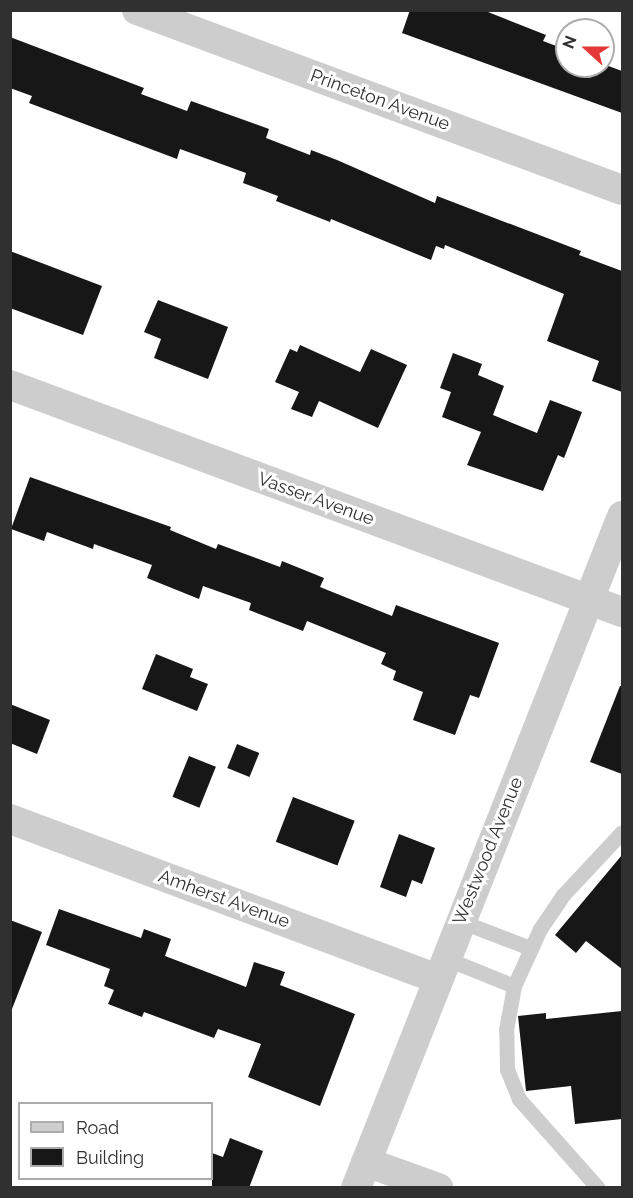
<!DOCTYPE html>
<style>
body{margin:0}
#map{position:relative;width:633px;height:1198px;overflow:hidden;background:#fff;font-family:Raleway,sans-serif}
div>[style]{position:absolute}
.building>*{inset:0;background:#171717;transform-origin:0 0}
.service>*{height:15px;margin:-7.5px;padding:0 7.5px;transform-origin:7.5px;border-radius:7.5px;background:#cdcdcd}
.minor>*{height:30px;margin:-15px;padding:0 15px;transform-origin:15px;border-radius:15px;background:#cdcdcd}
span{translate:-50% -50%;white-space:nowrap;text-align:center;line-height:1.15;-webkit-text-stroke:6px #fff;paint-order:stroke}
.street-label{font-size:18px;color:#303030}
.frame{position:absolute;inset:0;border:12px solid #303030;pointer-events:none}
.legend{position:absolute;left:18px;top:1102px;width:195px;height:78px;box-sizing:border-box;background:#fff;border:2px solid #acacac;margin:0;padding:8px 10px;list-style:none;font-size:18px;color:#303030}
.legend li{display:flex;align-items:center;gap:12px;height:30px}
.legend b{width:30px;border:2px solid #acacac}
.north{position:absolute;left:555px;top:18px;width:60px;height:60px;box-sizing:border-box;background:#fff;border:2px solid #acacac;border-radius:50%;rotate:291deg;font-size:16px;font-weight:700;line-height:24px;text-align:center;color:#303030}
.north::after{content:'';display:block;margin:auto;width:21px;height:27px;background:#e43936;clip-path:polygon(50% 0,100% 100%,50% 72%,0 100%)}
</style>
<div id="map">
<div class="building">
<div style="clip-path:polygon(410px 10px,483px 10px,546px 35px,543px 41px,567px 50px,567px 66px,603px 64px,622px 71px,622px 113px,402px 33px)"></div>
<div style="clip-path:polygon(10px 37px,144px 88px,141px 94px,187px 111px,191px 101px,269px 129px,266px 138px,310px 155px,311px 150px,337px 160px,435px 203px,437px 196px,581px 251px,579px 255px,622px 271px,622px 392px,592px 381px,599px 361px,547px 341px,564px 294px,445px 245px,444px 249px,436px 246px,431px 260px,331px 219px,330px 222px,276px 201px,278px 196px,243px 183px,246px 173px,180px 149px,177px 159px,29px 103px,32px 96px,10px 88px)"></div>
<div style="clip-path:polygon(10px 251px,102px 286px,83px 335px,10px 308px)"></div>
<div style="clip-path:polygon(158px 300px,228px 327px,208px 379px,154px 358px,161px 339px,144px 332px)"></div>
<div style="clip-path:polygon(300px 345px,360px 372px,371px 349px,407px 365px,378px 428px,319px 401px,312px 417px,291px 409px,299px 392px,275px 382px,290px 349px,297px 352px)"></div>
<div style="clip-path:polygon(453px 353px,482px 364px,478px 375px,504px 386px,493px 415px,537px 433px,550px 400px,582px 412px,564px 458px,558px 455px,543px 491px,467px 465px,481px 432px,442px 417px,451px 392px,440px 388px)"></div>
<div style="clip-path:polygon(30px 477px,171px 527px,170px 530px,216px 549px,218px 544px,280px 567px,282px 561px,324px 578px,320px 587px,392px 616px,396px 605px,499px 643px,479px 698px,470px 695px,455px 735px,413px 720px,423px 692px,393px 680px,396px 671px,381px 664px,386px 653px,307px 621px,303px 631px,249px 610px,251px 603px,203px 586px,199px 599px,147px 578px,152px 565px,94px 544px,93px 549px,47px 532px,44px 541px,11px 529px)"></div>
<div style="clip-path:polygon(156px 654px,193px 669px,190px 677px,208px 684px,197px 711px,142px 689px)"></div>
<div style="clip-path:polygon(620px 686px,622px 686px,622px 774px,590px 762px)"></div>
<div style="clip-path:polygon(10px 704px,50px 720px,37px 754px,10px 743px)"></div>
<div style="left:237px;top:744px;width:24px;height:26px;rotate:22deg"></div>
<div style="left:189px;top:756px;width:29px;height:44px;rotate:22deg"></div>
<div style="left:293px;top:797px;width:66px;height:48px;rotate:21deg"></div>
<div style="clip-path:polygon(399px 834px,435px 848px,422px 884px,412px 880px,406px 897px,380px 887px)"></div>
<div style="clip-path:polygon(622px 855px,622px 969px,586px 941px,576px 953px,555px 935px)"></div>
<div style="clip-path:polygon(59px 909px,141px 938px,144px 929px,171px 939px,165px 956px,246px 987px,254px 962px,285px 972px,280px 985px,355px 1014px,320px 1106px,248px 1077px,261px 1044px,218px 1029px,214px 1038px,144px 1012px,142px 1017px,108px 1004px,114px 990px,104px 986px,110px 969px,46px 945px)"></div>
<div style="clip-path:polygon(10px 920px,42px 932px,12px 1009px,10px 1008px)"></div>
<div style="clip-path:polygon(622px 1011px,622px 1119px,575px 1124px,571px 1086px,526px 1091px,518px 1016px,546px 1013px,546px 1019px)"></div>
<div style="clip-path:polygon(230px 1138px,263px 1151px,249px 1188px,212px 1188px,212px 1153px,223px 1157px)"></div>
</div>
<div class="service">
<div style="left:460px;top:921px;width:75px;rotate:21.1deg"></div>
<div style="left:445px;top:958px;width:74px;rotate:22.1deg"></div>
<div style="left:598px;top:1188px;width:119px;rotate:-131.6deg"></div>
<div style="left:519px;top:1099px;width:32px;rotate:-112deg"></div>
<div style="left:507px;top:1069px;width:39px;rotate:-91deg"></div>
<div style="left:506px;top:1030px;width:45px;rotate:-79.7deg"></div>
<div style="left:514px;top:986px;width:63px;rotate:-65.5deg"></div>
<div style="left:540px;top:929px;width:41px;rotate:-55.9deg"></div>
<div style="left:563px;top:895px;width:86px;rotate:-46.9deg"></div>
</div>
<div class="minor">
<div style="left:137px;top:10px;width:517px;rotate:20.36deg"></div>
<div style="left:10px;top:385px;width:653px;rotate:20.35deg"></div>
<div style="left:10px;top:819px;width:456px;rotate:20.5deg"></div>
<div style="left:366px;top:1162px;width:77px;rotate:19.9deg"></div>
<div style="left:356px;top:1188px;width:723px;rotate:-68.4deg"></div>
</div>
<div class="street-label">
<span style="left:380px;top:100px;rotate:20deg">Princeton Avenue</span>
<span style="left:316px;top:499px;rotate:20deg">Vasser Avenue</span>
<span style="left:488px;top:851px;rotate:-68deg">Westwood Avenue</span>
<span style="left:224px;top:899px;rotate:20deg">Amherst Avenue</span>
</div>
<div class="frame"></div>
<ul class="legend">
<li><b style="height:8px;background:#cdcdcd"></b>Road</li>
<li><b style="height:16px;background:#171717"></b>Building</li>
</ul>
<div class="north">N</div>
</div>
